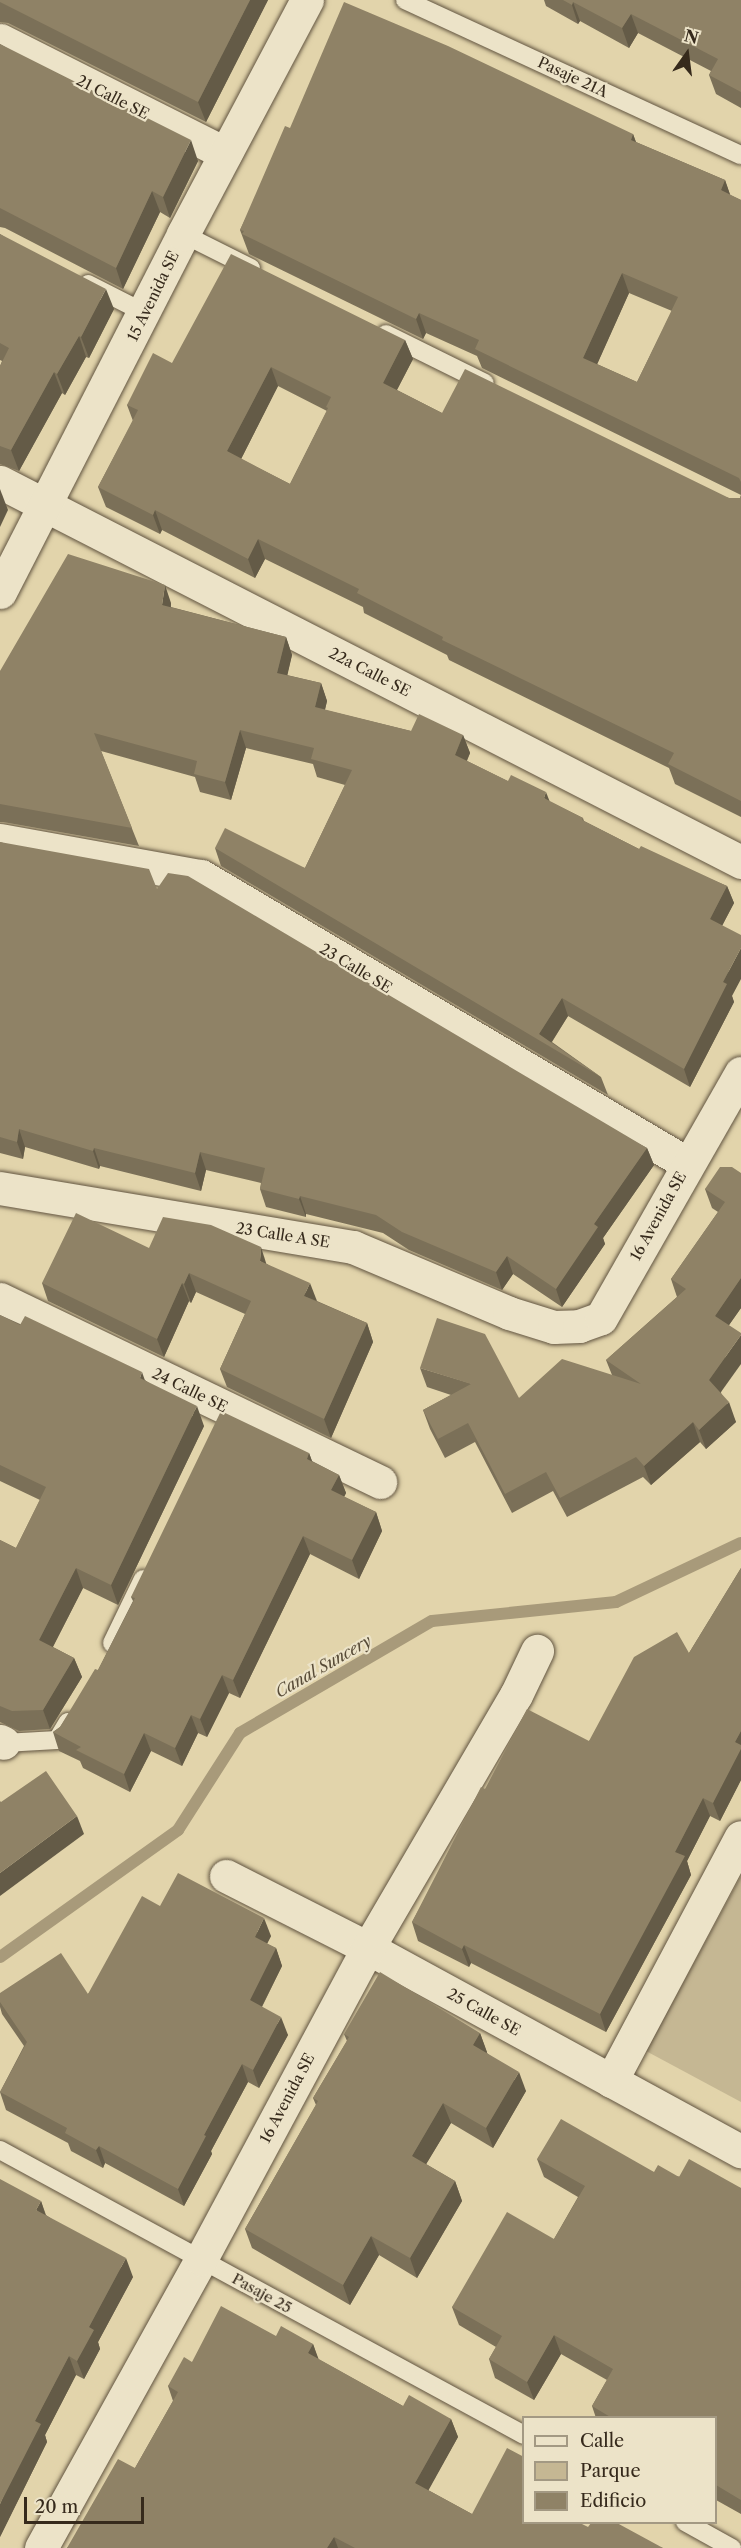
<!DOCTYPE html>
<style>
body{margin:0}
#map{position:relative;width:741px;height:2548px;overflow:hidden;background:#e2d4ab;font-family:"Libre Caslon Text",serif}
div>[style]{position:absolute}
.green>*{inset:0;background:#c5b793}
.stream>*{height:12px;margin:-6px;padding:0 6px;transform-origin:6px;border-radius:6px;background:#a89a7a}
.roads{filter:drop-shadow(0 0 2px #615440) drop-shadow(0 0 2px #615440)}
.service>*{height:18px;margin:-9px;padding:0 9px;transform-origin:9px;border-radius:9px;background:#ece3c8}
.minor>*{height:33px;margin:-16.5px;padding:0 16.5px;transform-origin:16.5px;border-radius:16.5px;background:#ece3c8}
.tertiary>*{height:33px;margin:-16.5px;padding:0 16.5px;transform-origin:16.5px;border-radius:16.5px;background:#ece3c8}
.wall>*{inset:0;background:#7b7058}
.shaded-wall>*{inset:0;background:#645b47}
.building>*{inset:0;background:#8f8266}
span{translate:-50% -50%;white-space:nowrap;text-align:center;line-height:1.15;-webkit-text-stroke:4.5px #ece3c8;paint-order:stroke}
.street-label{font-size:15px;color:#362a1c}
.water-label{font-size:16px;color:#584c38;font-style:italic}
.legend{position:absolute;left:522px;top:2416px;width:195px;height:108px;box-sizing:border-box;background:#ece3c8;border:2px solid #a39983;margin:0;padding:8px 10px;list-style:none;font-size:18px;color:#362a1c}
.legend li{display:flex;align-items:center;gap:12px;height:30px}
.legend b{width:30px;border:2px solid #a39983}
.north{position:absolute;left:657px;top:24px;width:60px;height:60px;-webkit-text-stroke:4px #ece3c8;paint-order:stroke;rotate:14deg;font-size:16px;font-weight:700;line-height:24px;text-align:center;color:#362a1c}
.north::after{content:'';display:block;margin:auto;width:21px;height:27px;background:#362a1c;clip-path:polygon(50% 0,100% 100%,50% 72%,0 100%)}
.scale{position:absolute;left:24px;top:2497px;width:120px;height:27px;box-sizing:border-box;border:3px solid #362a1c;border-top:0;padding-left:8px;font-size:18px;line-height:21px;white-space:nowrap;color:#362a1c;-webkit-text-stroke:4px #ece3c8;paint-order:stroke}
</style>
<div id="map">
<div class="green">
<div style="clip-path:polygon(741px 1876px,741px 2102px,646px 2051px)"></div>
</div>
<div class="stream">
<div style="left:0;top:1957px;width:219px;rotate:-35.5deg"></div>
<div style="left:178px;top:1830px;width:115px;rotate:-57.4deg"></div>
<div style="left:240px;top:1733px;width:222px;rotate:-30.3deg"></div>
<div style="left:432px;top:1621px;width:185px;rotate:-5.9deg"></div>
<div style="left:616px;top:1602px;width:138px;rotate:-25.3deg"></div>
</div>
<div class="roads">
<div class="service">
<div style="left:405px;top:0;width:370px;rotate:24.8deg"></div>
<div style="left:183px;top:234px;width:76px;rotate:26.6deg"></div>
<div style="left:88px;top:284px;width:64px;rotate:27deg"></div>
<div style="left:386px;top:334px;width:110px;rotate:26.3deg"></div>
<div style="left:112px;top:1643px;width:71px;rotate:-64.2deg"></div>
<div style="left:4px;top:1743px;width:53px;rotate:-3.2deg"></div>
<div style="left:57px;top:1740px;width:21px;rotate:-59deg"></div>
<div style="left:0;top:2150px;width:596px;rotate:28.54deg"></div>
<div style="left:685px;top:2522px;width:54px;rotate:29deg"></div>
</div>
<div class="minor">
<div style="left:0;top:40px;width:252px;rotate:26.7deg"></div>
<div style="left:0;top:482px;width:833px;rotate:27.15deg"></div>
<div style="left:0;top:840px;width:204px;rotate:10.2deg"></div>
<div style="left:201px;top:876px;width:566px;rotate:30.6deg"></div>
<div style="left:0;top:1188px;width:358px;rotate:9.5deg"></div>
<div style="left:353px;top:1247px;width:169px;rotate:22.9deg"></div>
<div style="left:509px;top:1313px;width:47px;rotate:17.3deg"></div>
<div style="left:554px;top:1327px;width:25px;rotate:-2deg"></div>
<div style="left:579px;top:1326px;width:23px;rotate:-20deg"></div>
<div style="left:601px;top:1318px;width:282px;rotate:-60.3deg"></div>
<div style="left:0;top:1299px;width:422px;rotate:25.7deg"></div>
<div style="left:0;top:1741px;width:4px;rotate:27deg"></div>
<div style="left:226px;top:1876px;width:159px;rotate:26.9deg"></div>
<div style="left:368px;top:1948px;width:425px;rotate:28.6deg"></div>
<div style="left:611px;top:2081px;width:276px;rotate:-62deg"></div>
<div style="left:41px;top:2548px;width:330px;rotate:-61deg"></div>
<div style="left:201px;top:2259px;width:353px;rotate:-61.8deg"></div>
<div style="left:368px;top:1948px;width:293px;rotate:-59.7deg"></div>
<div style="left:516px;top:1695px;width:49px;rotate:-64.5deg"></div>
</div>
<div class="tertiary">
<div style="left:0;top:592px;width:402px;rotate:-62.9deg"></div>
<div style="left:183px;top:234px;width:265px;rotate:-62.1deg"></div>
</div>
</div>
<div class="wall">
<div style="clip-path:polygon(0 0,268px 0,206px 122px,8px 23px,0 22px)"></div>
<div style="clip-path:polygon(544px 0,741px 0,741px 108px,716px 94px,709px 75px,711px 71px,638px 33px,629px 48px,580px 21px,578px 24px,546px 6px)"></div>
<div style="clip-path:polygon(0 44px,198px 161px,170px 218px,160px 212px,123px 289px,5px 228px,0 227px)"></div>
<div style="clip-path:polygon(evenodd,290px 128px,633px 134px,636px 142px,725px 180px,730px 195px,741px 200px,741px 817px,675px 784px,669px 768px,449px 660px,447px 655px,364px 613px,363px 607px,265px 559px,255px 578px,162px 530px,160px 534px,106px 507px,98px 487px,133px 421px,127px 405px,172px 363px,405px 340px,413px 359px,397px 390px,442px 413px,729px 498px,740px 498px,741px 495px,482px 368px,477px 356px,426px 333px,423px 339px,249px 254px,240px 230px,290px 128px,629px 293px,672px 311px,637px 382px,597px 364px,629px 293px,290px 128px,278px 386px,327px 411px,290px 484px,241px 459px,278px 386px)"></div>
<div style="clip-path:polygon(0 234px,114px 309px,89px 358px,86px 357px,65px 395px,62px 393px,19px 471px,0 464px,0 366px,2px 361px,0 360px)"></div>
<div style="clip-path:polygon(171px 603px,171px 607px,286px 637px,292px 655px,287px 675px,321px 683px,327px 701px,325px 710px,411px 731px,463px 735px,470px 753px,467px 761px,583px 818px,584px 821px,639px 849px,727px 886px,734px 903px,722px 926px,732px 996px,734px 1002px,690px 1087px,568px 1016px,552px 1042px,601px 1077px,608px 1095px,221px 866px,215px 848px,305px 868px,345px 785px,317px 777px,313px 764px,246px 748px,231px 800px,200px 792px,195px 777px,101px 751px,139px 846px,3px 822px,0 822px,0 671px)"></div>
<div style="clip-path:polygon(0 842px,157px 889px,647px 1148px,654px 1165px,603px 1238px,605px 1244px,562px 1307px,513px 1274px,502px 1290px,409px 1250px,383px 1233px,306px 1214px,306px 1217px,266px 1207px,260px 1189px,261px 1183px,206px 1170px,201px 1191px,100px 1166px,99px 1169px,25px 1147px,23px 1159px,0 1153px)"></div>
<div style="clip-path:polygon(741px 1173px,741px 1308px,729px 1325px,721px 1393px,736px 1422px,706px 1449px,700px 1442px,651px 1485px,643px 1477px,567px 1517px,553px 1491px,512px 1513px,475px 1442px,445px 1458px,430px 1429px,423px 1410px,451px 1395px,427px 1387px,420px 1368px,519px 1398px,612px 1375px,606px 1360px,677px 1297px,671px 1279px,718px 1212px,712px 1208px,705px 1189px)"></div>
<div style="clip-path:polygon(149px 1248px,267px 1264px,317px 1301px,367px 1323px,373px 1342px,331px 1438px,227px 1387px,220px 1369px,245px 1314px,196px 1292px,191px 1303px,189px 1301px,164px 1357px,48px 1301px,42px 1283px)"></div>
<div style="clip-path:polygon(0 1315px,145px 1380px,204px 1426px,118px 1605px,83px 1588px,53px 1647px,74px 1658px,82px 1677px,50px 1729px,19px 1731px,0 1722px,0 1540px,16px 1548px,40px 1500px,0 1481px)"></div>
<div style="clip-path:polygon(309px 1453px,312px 1461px,339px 1475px,346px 1493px,344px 1497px,376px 1512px,382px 1531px,359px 1579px,310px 1554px,240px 1698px,229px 1693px,207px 1737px,198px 1733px,182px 1766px,151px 1751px,130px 1792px,83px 1768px,80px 1761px,59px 1751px,53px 1732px,60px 1727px,98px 1670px,133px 1601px,131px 1597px)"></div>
<div style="clip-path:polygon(741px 1568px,741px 1780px,720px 1821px,710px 1816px,687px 1861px,691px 1875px,606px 2032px,471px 1963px,469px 1967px,418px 1941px,412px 1922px,485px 1789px,589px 1741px,689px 1653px)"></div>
<div style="clip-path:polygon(160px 1906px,271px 1936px,267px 1944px,276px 1948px,282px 1966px,262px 2007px,288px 2035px,259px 2088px,248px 2082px,211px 2151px,212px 2154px,184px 2206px,105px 2163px,103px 2168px,71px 2151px,68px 2143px,6px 2110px,0 2092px,24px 2046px,2px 2014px,0 2007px,0 1993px,88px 1994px)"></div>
<div style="clip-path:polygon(480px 2033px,487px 2053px,526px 2091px,493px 2148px,451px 2123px,426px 2164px,455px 2181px,462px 2201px,417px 2278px,379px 2255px,350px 2305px,252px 2248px,245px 2229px,316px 2105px,313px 2098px,347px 2041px,344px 2034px)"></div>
<div style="clip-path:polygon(537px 2159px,654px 2172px,741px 2188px,741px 2514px,716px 2500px,716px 2418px,596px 2418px,592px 2406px,607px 2380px,561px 2354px,534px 2400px,495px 2378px,489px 2359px,496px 2347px,459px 2325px,452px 2307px,554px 2239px,578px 2197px,544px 2177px)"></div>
<div style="clip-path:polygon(41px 2201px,46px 2215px,133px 2277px,98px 2342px,100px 2349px,84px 2379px,76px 2375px,45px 2435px,47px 2442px,0 2537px)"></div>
<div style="clip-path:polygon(276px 2336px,313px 2344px,318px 2359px,403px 2406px,451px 2419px,458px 2437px,428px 2490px,472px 2514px,524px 2523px,588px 2527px,663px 2548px,67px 2548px,135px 2468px,173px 2401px,168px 2386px,192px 2362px)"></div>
</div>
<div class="shaded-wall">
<div style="clip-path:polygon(250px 0,268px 0,206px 122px,198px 102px)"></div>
<div style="clip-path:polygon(573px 2px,580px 21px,578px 24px,572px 5px)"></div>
<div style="clip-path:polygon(631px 14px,638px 33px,629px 48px,622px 28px)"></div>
<div style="clip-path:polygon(633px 134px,640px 154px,631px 140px)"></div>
<div style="clip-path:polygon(191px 140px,198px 161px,170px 218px,163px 197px)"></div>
<div style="clip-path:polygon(725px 180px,732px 200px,721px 190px)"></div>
<div style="clip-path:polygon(152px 191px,160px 212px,123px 289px,116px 268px)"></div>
<div style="clip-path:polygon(622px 273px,629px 293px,591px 378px,583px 358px)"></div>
<div style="clip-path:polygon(106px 289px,114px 309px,89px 358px,81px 337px)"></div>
<div style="clip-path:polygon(419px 313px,426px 333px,423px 339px,416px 319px)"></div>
<div style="clip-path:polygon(79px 336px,86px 357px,65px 395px,57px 374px)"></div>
<div style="clip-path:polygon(405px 340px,413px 359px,390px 403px,383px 383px)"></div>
<div style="clip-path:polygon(271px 367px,278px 386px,235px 471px,227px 451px)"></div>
<div style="clip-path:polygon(54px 372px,62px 393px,19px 471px,11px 450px)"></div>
<div style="clip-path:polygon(0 489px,8px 510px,0 527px)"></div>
<div style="clip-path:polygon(155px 510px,162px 530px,160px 534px,153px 515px)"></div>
<div style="clip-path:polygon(258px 539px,265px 559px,255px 578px,248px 559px)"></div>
<div style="clip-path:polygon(165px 585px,171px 603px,169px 623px,162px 605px)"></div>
<div style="clip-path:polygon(286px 637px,292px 655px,284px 690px,277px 673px)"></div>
<div style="clip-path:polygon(321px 683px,327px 701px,321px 725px,315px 707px)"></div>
<div style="clip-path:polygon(240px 730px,246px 748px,231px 800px,225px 782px)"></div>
<div style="clip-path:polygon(463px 735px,470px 753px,461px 773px,455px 755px)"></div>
<div style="clip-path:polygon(546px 792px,553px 810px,544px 798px)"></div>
<div style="clip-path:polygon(727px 886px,734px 903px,716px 937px,710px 919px)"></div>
<div style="clip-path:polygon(741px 948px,741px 979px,732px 996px,734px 1002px,690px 1087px,684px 1069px,723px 982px)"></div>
<div style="clip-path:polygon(562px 998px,568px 1016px,549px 1046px,539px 1034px)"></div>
<div style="clip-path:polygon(19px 1129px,25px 1147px,23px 1159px,17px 1142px)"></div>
<div style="clip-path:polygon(94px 1148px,100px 1166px,99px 1169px,93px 1151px)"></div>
<div style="clip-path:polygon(647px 1148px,654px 1165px,603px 1238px,605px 1244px,562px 1307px,556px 1289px,594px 1224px)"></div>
<div style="clip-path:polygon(200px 1152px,206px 1170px,201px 1191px,195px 1173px)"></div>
<div style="clip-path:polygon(300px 1196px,306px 1214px,306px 1217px,299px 1199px)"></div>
<div style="clip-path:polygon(261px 1247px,267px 1266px,260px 1261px)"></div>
<div style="clip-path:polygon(507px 1256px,513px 1274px,502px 1290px,496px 1272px)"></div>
<div style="clip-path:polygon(189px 1273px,196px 1292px,191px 1303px,184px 1284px)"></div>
<div style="clip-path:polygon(741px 1278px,741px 1308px,722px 1335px,715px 1316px)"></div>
<div style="clip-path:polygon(182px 1283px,189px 1301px,164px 1357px,157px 1339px)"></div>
<div style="clip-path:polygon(310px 1283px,317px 1301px,304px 1296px)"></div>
<div style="clip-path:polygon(367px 1323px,373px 1342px,331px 1438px,324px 1419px)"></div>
<div style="clip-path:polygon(741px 1335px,741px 1364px,716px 1399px,709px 1380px)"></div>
<div style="clip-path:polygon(142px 1372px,149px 1392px,140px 1378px)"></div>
<div style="clip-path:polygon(729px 1402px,736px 1422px,706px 1449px,699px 1430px)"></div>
<div style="clip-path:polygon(197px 1406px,204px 1426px,118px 1605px,111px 1585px)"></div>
<div style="clip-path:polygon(693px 1422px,700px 1442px,651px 1485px,644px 1466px)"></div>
<div style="clip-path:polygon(309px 1453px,316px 1472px,307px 1459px)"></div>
<div style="clip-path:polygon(339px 1475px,346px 1493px,338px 1509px,331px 1490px)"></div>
<div style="clip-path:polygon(376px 1512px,382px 1531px,359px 1579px,352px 1560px)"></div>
<div style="clip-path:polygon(303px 1536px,310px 1554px,240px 1698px,233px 1680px)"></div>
<div style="clip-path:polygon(76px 1568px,83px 1588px,46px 1660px,39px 1640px)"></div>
<div style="clip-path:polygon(74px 1658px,82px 1677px,50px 1729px,43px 1710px)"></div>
<div style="clip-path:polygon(222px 1675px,229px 1693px,207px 1737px,200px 1719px)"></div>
<div style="clip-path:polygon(191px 1715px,198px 1733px,182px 1766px,175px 1748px)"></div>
<div style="clip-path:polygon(741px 1731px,741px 1780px,720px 1821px,713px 1803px,735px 1742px)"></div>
<div style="clip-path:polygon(144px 1733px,151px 1751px,130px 1792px,124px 1774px)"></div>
<div style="clip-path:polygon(703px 1798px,710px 1816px,687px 1861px,691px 1875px,606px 2032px,600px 2014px,675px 1852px)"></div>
<div style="clip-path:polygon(77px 1816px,84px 1834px,0 1896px,0 1873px)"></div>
<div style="clip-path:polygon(264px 1918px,271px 1936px,261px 1955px,255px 1937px)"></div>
<div style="clip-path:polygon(464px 1945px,471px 1963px,469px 1967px,462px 1949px)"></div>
<div style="clip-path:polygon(276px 1948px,282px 1966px,256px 2018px,250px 2000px)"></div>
<div style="clip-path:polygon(281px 2017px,288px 2035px,259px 2088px,253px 2070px)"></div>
<div style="clip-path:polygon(480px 2033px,487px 2052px,480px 2065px,473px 2045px)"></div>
<div style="clip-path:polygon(242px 2064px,248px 2082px,211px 2151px,212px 2154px,184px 2206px,178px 2189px,204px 2135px)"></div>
<div style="clip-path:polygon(519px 2072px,526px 2091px,493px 2148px,486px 2128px)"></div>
<div style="clip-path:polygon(443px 2103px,451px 2123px,419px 2176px,412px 2156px)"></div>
<div style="clip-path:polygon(99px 2146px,105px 2163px,103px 2168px,96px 2150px)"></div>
<div style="clip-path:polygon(455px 2181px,462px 2201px,417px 2278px,410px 2258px)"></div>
<div style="clip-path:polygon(41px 2201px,47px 2220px,36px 2210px)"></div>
<div style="clip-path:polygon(371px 2236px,379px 2255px,350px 2305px,343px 2285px)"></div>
<div style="clip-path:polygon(126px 2258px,133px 2277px,98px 2342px,100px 2349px,84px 2379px,77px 2361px,89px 2327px)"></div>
<div style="clip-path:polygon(554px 2335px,561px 2354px,534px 2400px,527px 2382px)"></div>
<div style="clip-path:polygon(313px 2344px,320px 2363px,308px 2353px)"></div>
<div style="clip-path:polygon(69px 2356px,76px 2375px,45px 2435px,47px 2442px,0 2537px,0 2504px,35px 2421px)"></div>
<div style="clip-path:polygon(451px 2419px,458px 2437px,422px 2502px,415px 2483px)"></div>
<div style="clip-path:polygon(334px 2537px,338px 2548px,327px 2548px)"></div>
</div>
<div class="building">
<div style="clip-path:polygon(0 0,250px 0,198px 102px,0 2px)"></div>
<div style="clip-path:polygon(563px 0,741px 0,741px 92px,709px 75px,718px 59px,631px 14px,622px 28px,573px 2px,572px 5px)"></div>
<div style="clip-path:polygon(evenodd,344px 2px,448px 46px,633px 134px,631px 140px,725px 180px,721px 190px,741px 200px,741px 482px,739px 478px,475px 349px,479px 340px,419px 313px,416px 319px,242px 234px,244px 231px,240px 230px,266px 170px,285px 126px,290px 128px,344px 2px,622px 273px,678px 297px,637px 382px,583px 358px,622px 273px)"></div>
<div style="clip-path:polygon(0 44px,191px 140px,163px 197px,152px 191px,116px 268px,0 208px)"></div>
<div style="clip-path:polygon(0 234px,106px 289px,81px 337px,79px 336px,57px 374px,54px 372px,11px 450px,0 446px,0 366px,9px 348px,0 343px)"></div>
<div style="clip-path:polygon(evenodd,231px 254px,405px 340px,383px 383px,442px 413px,465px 369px,729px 498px,740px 498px,741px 495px,741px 801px,668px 764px,674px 753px,442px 640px,443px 637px,357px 593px,359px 589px,258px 539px,248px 559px,155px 510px,153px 515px,98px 487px,138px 410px,127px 405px,153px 353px,172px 363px,231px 254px,271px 367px,331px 397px,326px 407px,328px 408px,290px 484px,227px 451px,271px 367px)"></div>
<div style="clip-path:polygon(68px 554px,165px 585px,162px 605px,286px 637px,277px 673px,321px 683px,315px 707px,411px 731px,419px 714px,463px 735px,455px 755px,508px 781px,511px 775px,546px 792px,544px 798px,583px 818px,582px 820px,639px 849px,641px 846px,727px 886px,710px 919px,741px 935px,741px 948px,723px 982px,727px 984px,684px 1069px,562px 998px,539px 1034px,601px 1077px,215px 848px,225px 828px,305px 868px,352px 770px,311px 759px,314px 748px,240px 730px,225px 782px,194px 774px,197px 761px,94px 733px,132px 828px,0 804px,0 671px)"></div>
<div style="clip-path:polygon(0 842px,149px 869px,157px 889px,168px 873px,188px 876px,647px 1148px,594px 1224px,598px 1227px,556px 1289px,507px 1256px,496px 1272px,402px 1232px,376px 1215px,300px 1196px,299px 1199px,260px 1189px,265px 1168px,200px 1152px,195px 1173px,94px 1148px,93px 1151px,19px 1129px,17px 1142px,0 1137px)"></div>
<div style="clip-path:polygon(720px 1167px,732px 1167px,741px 1173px,741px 1278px,715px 1316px,741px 1333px,741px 1335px,709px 1380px,729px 1402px,699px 1430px,693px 1422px,644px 1466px,636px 1457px,560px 1498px,546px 1472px,505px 1494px,468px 1423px,438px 1439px,423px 1410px,471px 1384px,420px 1368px,437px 1318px,485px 1334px,519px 1398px,562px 1359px,641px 1384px,606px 1360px,686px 1289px,671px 1279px,725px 1202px,705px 1189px)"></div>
<div style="clip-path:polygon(76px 1213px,149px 1248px,163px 1217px,211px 1225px,261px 1247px,260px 1261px,310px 1283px,304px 1296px,367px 1323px,324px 1419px,220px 1369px,251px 1301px,189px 1273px,184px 1284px,182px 1283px,157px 1339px,42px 1283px)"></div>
<div style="clip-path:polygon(0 1315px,20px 1325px,25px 1316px,142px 1372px,140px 1378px,197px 1406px,111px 1585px,76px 1568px,39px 1640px,74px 1658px,43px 1710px,12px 1711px,0 1706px,0 1540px,16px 1548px,46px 1487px,0 1465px)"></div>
<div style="clip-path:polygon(221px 1411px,309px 1453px,307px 1459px,339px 1475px,331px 1490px,376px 1512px,352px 1560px,303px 1536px,233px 1680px,222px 1675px,200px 1719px,191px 1715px,175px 1748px,144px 1733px,124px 1774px,76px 1750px,81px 1747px,53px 1732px,60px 1727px,95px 1669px,98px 1670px,135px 1598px,131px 1597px)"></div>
<div style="clip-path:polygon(741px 1568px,741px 1731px,735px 1742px,741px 1745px,741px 1749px,713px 1803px,703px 1798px,675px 1852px,685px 1856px,600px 2014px,464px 1945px,462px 1949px,412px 1922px,481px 1787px,485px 1789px,527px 1709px,589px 1741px,634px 1657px,677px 1632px,689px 1653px)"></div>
<div style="clip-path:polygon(46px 1771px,77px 1816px,0 1873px,0 1801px,1px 1802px)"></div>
<div style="clip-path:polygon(178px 1873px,264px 1918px,255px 1937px,276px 1948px,250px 2000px,281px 2017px,253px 2070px,242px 2064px,204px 2135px,206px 2136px,178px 2189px,99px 2146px,96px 2150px,65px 2133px,67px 2128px,0 2092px,27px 2042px,0 2002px,0 1993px,61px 1953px,88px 1994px,142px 1896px,160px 1906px)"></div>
<div style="clip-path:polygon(380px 1972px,480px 2033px,473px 2045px,519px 2072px,486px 2128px,443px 2103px,412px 2156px,455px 2181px,410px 2258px,371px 2236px,343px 2285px,245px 2229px,318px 2101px,313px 2098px,349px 2037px,344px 2034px)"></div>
<div style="clip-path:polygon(561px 2119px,654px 2172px,658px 2165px,679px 2177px,689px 2159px,741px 2188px,741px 2500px,716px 2485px,716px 2418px,612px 2418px,592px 2406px,613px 2369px,554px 2335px,527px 2382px,489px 2359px,502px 2336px,452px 2307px,507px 2212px,554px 2239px,585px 2186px,537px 2159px)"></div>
<div style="clip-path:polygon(0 2179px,41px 2201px,36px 2210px,126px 2258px,89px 2327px,94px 2330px,77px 2361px,69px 2356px,35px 2421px,41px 2424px,0 2504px)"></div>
<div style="clip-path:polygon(221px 2306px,276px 2336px,281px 2326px,313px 2344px,308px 2353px,403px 2406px,409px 2395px,451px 2419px,415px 2483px,472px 2514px,507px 2448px,524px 2457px,524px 2523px,580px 2523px,588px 2527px,591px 2523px,617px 2523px,663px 2548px,355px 2548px,334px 2537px,327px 2548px,67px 2548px,118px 2459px,135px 2468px,178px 2392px,168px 2386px,184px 2357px,192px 2362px)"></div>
</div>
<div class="street-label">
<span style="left:573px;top:77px;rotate:25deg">Pasaje 21A</span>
<span style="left:113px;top:97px;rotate:27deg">21 Calle SE</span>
<span style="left:153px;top:296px;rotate:-64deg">15 Avenida SE</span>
<span style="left:370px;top:672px;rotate:27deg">22a Calle SE</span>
<span style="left:356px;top:968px;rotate:31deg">23 Calle SE</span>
<span style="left:658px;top:1216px;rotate:-61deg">16 Avenida SE</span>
<span style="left:283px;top:1235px;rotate:9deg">23 Calle A SE</span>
<span style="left:190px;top:1390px;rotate:26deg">24 Calle SE</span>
<span style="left:484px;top:2012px;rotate:29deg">25 Calle SE</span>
<span style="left:287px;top:2098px;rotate:-62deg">16 Avenida SE</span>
<span style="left:262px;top:2293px;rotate:29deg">Pasaje 25</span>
</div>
<div class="water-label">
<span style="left:323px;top:1666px;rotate:-30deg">Canal Suncery</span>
</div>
<ul class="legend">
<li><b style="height:8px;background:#ece3c8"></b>Calle</li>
<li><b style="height:16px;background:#c5b793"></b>Parque</li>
<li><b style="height:16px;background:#8f8266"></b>Edificio</li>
</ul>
<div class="north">N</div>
<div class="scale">20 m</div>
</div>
